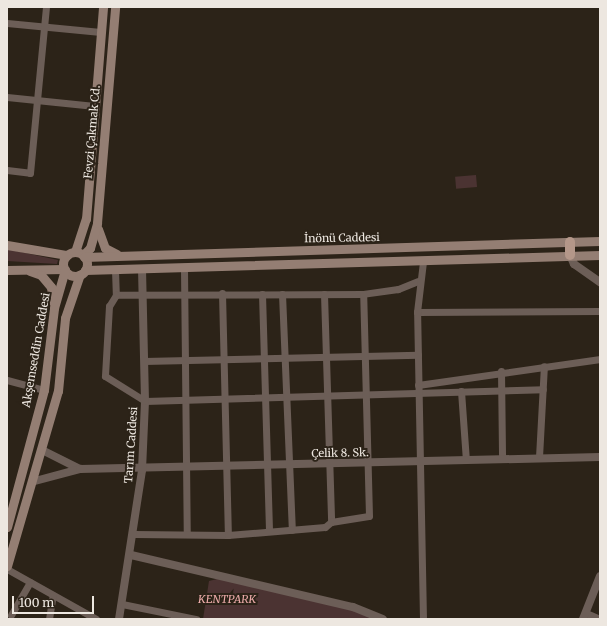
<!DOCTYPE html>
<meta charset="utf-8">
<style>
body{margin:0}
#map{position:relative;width:607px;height:626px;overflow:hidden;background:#2c2318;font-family:Merriweather,serif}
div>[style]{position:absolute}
.green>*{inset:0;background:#4b3332;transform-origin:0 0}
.minor>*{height:7px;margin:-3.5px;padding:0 3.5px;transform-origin:3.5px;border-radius:3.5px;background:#6c5e57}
.tertiary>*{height:8px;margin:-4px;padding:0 4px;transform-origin:4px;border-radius:4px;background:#6c5e57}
.secondary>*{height:9px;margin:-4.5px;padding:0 4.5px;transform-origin:4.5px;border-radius:4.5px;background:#947e73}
.secondary>.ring{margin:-4.5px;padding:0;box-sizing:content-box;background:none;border:9px solid #947e73;border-radius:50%}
.primary>*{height:10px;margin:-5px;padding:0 5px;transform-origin:5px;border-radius:5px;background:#b49789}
span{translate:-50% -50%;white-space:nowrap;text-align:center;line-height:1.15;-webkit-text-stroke:4px #2c2318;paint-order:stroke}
.street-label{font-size:11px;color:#ede7e0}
.park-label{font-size:11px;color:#edacaa;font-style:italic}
.frame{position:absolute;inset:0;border:8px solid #ede7e0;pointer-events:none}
.scale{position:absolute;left:12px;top:596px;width:82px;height:18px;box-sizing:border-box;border:2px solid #ede7e0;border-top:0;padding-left:5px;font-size:12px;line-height:14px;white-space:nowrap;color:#ede7e0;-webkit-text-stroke:3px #2c2318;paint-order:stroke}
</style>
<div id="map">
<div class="green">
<div style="left:476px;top:175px;width:12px;height:21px;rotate:85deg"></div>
<div style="clip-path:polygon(7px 249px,58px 260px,57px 264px,7px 261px)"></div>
<div style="clip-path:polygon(221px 578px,359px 611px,378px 619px,203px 619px,209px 581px)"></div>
</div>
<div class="minor">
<div style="left:7px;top:23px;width:94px;rotate:5.5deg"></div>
<div style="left:7px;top:97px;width:88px;rotate:5.8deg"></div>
<div style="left:7px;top:170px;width:23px;rotate:7deg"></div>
<div style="left:30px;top:173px;width:167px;rotate:-84.5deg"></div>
<div style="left:184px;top:269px;width:265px;rotate:89.4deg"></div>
<div style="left:115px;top:270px;width:25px;rotate:88deg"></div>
<div style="left:418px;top:281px;width:22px;rotate:158deg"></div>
<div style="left:398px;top:289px;width:35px;rotate:172deg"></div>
<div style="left:363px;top:294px;width:247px;rotate:179.8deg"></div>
<div style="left:116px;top:295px;width:13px;rotate:122deg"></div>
<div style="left:109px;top:306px;width:70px;rotate:93.3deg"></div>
<div style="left:105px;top:376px;width:47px;rotate:32deg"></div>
<div style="left:145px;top:401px;width:398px;rotate:-1.7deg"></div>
<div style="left:222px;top:293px;width:242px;rotate:88.6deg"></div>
<div style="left:262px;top:294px;width:237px;rotate:88.3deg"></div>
<div style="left:282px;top:294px;width:236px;rotate:87.6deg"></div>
<div style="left:324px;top:294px;width:228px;rotate:88.2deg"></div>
<div style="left:417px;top:312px;width:183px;rotate:-0.3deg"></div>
<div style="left:144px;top:361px;width:274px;rotate:-1.3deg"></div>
<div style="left:501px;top:371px;width:87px;rotate:89.3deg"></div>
<div style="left:7px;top:380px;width:38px;rotate:15deg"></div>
<div style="left:418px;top:385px;width:184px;rotate:-8.1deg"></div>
<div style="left:461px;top:391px;width:69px;rotate:85.9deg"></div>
<div style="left:539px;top:457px;width:91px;rotate:-86.9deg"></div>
<div style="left:134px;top:534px;width:94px;rotate:0.6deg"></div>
<div style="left:228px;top:535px;width:97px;rotate:-4.7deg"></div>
<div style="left:325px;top:527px;width:8px;rotate:-40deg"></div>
<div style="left:331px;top:522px;width:38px;rotate:-9deg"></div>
<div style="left:369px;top:516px;width:222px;rotate:-91.5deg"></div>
<div style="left:7px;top:569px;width:102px;rotate:29.3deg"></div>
<div style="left:122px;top:604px;width:76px;rotate:11.5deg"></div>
<div style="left:586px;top:613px;width:15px;rotate:23deg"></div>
<div style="left:11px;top:615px;width:38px;rotate:-60deg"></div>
<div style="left:49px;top:619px;width:24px;rotate:-81deg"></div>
<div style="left:423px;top:619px;width:307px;rotate:-91.1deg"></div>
<div style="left:417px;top:312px;width:50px;rotate:-83.2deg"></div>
</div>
<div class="tertiary">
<div style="left:570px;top:255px;width:10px;rotate:66deg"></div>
<div style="left:574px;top:264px;width:32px;rotate:35deg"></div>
<div style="left:42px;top:450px;width:42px;rotate:26.6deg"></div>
<div style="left:35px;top:481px;width:47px;rotate:-14.9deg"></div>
<div style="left:80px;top:469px;width:520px;rotate:-1.32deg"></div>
<div style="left:131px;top:555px;width:228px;rotate:13.2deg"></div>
<div style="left:353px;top:607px;width:32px;rotate:22deg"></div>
<div style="left:119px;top:619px;width:151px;rotate:-81.2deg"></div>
<div style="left:142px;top:470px;width:69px;rotate:-87.5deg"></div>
<div style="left:145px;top:401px;width:131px;rotate:-91.3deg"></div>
<div style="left:583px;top:619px;width:46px;rotate:-68.4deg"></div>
</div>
<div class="secondary">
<div style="left:98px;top:229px;width:20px;rotate:70deg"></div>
<div style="left:105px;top:248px;width:13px;rotate:27deg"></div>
<div style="left:7px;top:245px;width:61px;rotate:9.5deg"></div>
<div style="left:75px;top:252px;width:35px;rotate:-72deg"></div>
<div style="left:86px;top:219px;width:213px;rotate:-85.4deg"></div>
<div class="ring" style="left:63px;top:252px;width:15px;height:15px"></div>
<div style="left:83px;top:255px;width:10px;rotate:-45deg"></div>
<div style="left:90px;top:248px;width:26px;rotate:-74deg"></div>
<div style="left:97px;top:223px;width:217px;rotate:-85.2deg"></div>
<div style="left:84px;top:257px;width:516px;rotate:-1.78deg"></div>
<div style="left:7px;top:270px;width:57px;rotate:-1deg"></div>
<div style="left:85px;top:270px;width:515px;rotate:-1.67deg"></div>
<div style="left:30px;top:271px;width:12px;rotate:20deg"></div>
<div style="left:41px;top:275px;width:16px;rotate:50deg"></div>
<div style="left:51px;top:287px;width:15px;rotate:82deg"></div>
<div style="left:7px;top:527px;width:142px;rotate:-74.9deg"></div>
<div style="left:44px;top:390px;width:83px;rotate:-83deg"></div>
<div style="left:54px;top:308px;width:40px;rotate:-74deg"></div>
<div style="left:7px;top:566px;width:182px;rotate:-73.8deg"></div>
<div style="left:58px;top:391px;width:73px;rotate:-84.5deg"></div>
<div style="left:65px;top:318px;width:46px;rotate:-71.2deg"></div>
</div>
<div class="primary">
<div style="left:570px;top:242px;width:13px;rotate:90deg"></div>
</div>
<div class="street-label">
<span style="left:92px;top:132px;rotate:-85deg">Fevzi Çakmak Cd.</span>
<span style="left:342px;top:238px;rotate:-1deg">İnönü Caddesi</span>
<span style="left:36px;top:350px;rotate:-80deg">Akşemseddin Caddesi</span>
<span style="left:131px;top:445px;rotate:-86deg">Tarım Caddesi</span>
<span style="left:340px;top:453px;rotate:-1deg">Çelik 8. Sk.</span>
</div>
<div class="park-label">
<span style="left:227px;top:599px">KENTPARK</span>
</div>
<div class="frame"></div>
<div class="scale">100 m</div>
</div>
